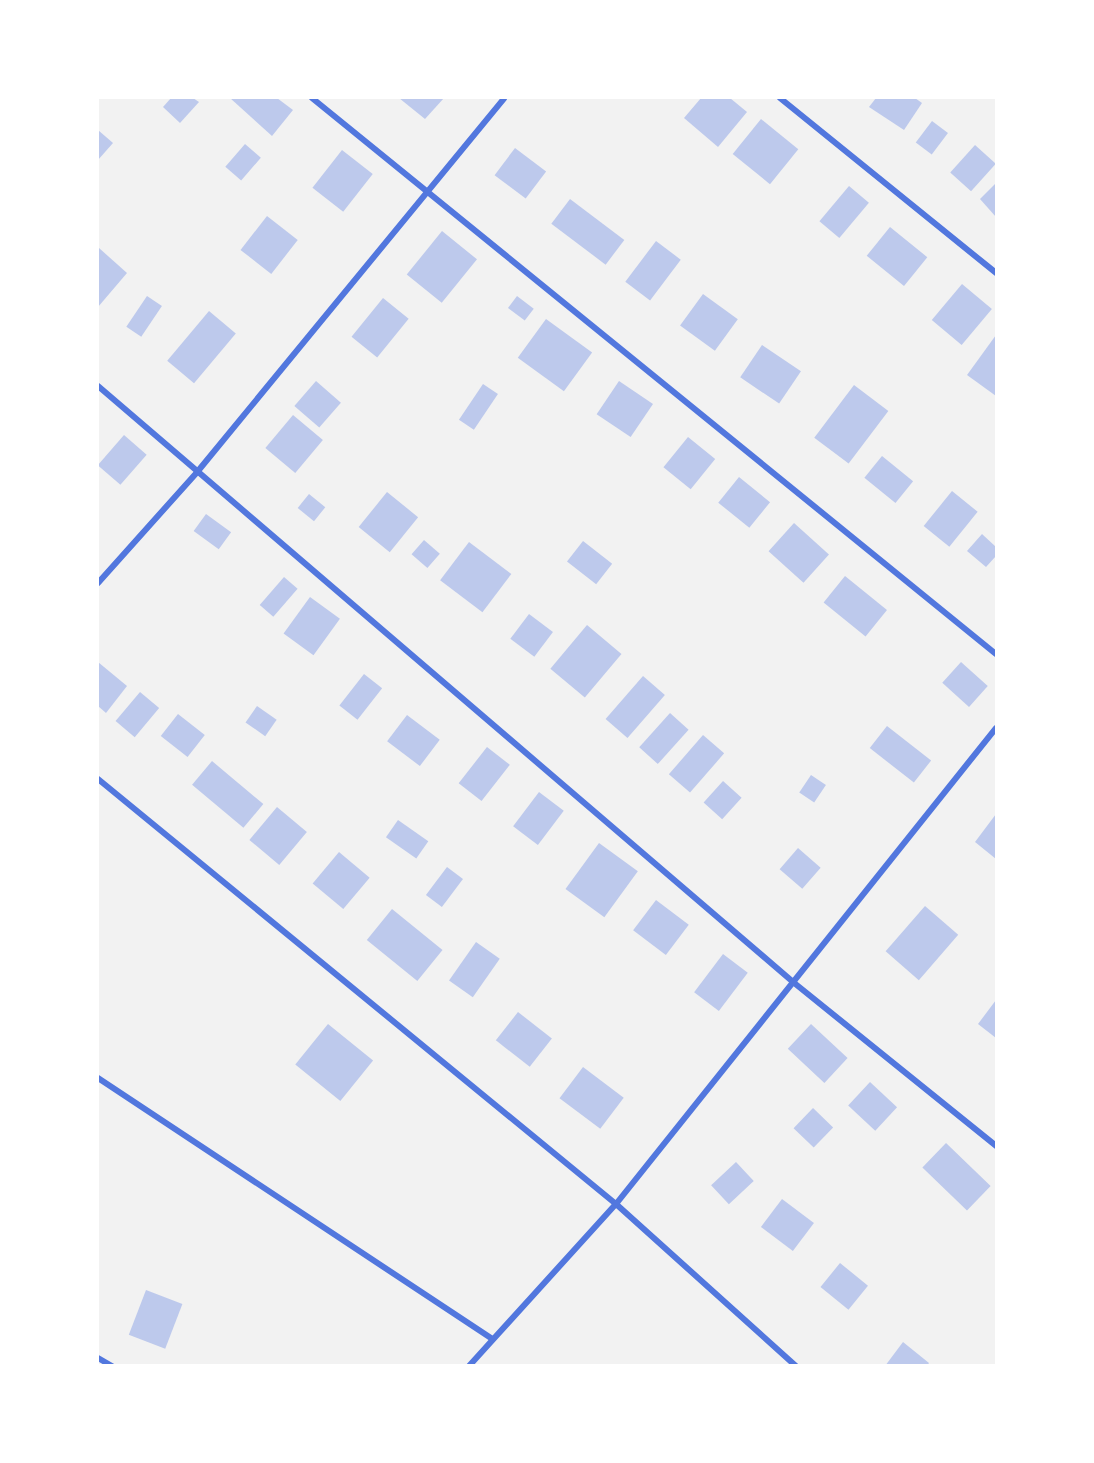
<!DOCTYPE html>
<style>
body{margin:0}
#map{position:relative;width:1094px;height:1463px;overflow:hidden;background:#f2f2f2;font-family:"IBM Plex Serif",serif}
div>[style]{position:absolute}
.building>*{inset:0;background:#bdc9ec;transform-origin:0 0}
.minor>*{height:6px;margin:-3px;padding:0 3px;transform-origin:3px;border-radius:3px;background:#5277de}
span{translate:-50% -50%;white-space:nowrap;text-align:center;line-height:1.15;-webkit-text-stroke:6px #fff;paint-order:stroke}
.frame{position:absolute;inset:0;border:99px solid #fff;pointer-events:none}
</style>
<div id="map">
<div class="building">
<div style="clip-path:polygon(171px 98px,193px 98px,199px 102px,180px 123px,163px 107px)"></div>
<div style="clip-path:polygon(230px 98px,277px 98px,293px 110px,272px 136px)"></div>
<div style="clip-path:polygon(399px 98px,444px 98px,425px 119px)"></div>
<div style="clip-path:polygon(701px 98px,730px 98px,747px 112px,718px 147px,684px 118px)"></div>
<div style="clip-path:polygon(876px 98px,915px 98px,922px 103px,904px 130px,869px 107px)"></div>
<div style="left:761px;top:119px;width:48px;height:45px;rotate:39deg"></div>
<div style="left:932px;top:121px;width:20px;height:27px;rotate:37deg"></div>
<div style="clip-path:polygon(98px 130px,113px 143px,98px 160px)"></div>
<div style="left:245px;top:144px;width:21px;height:30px;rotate:41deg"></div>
<div style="left:975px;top:145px;width:28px;height:37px;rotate:42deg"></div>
<div style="left:515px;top:148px;width:39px;height:34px;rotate:37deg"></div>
<div style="left:342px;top:150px;width:39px;height:48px;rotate:38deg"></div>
<div style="clip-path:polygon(996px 183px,996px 217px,980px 199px)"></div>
<div style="left:849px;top:186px;width:26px;height:46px;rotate:40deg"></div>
<div style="left:570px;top:199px;width:68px;height:31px;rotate:37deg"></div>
<div style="left:267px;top:216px;width:39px;height:43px;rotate:38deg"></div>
<div style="left:890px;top:227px;width:48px;height:37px;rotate:39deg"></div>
<div style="left:442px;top:231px;width:45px;height:56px;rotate:39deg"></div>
<div style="left:656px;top:241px;width:31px;height:51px;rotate:37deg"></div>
<div style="clip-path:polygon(99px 248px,127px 273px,98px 307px,98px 250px)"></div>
<div style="left:962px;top:284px;width:39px;height:47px;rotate:40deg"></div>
<div style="left:703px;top:294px;width:43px;height:39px;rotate:36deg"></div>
<div style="left:147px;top:296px;width:18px;height:37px;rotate:34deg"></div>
<div style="left:517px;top:296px;width:21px;height:15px;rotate:37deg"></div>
<div style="left:383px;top:298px;width:33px;height:50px;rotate:39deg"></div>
<div style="left:209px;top:311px;width:35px;height:65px;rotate:40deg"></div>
<div style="left:546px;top:319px;width:57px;height:48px;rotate:36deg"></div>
<div style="clip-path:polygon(996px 335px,996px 396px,967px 375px)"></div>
<div style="left:762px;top:345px;width:47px;height:39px;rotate:34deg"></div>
<div style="left:316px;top:381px;width:33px;height:33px;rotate:41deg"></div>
<div style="left:619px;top:381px;width:41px;height:40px;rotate:34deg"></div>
<div style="left:483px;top:384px;width:18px;height:43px;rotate:34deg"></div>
<div style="left:854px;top:385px;width:43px;height:66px;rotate:37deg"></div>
<div style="left:293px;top:415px;width:39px;height:43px;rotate:40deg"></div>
<div style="left:124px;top:435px;width:30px;height:40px;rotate:41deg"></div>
<div style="left:688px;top:437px;width:35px;height:39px;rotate:39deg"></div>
<div style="left:882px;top:456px;width:40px;height:28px;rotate:39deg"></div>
<div style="left:739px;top:477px;width:40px;height:33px;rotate:39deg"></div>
<div style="left:952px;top:491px;width:33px;height:45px;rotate:39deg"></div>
<div style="left:387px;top:492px;width:40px;height:45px;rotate:39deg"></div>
<div style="left:309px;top:494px;width:21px;height:18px;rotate:39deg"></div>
<div style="left:206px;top:514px;width:31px;height:21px;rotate:36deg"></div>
<div style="left:794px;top:523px;width:47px;height:38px;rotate:42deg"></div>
<div style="clip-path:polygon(982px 534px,996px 547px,996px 556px,986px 567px,967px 551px)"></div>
<div style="left:424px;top:540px;width:21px;height:19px;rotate:41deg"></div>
<div style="left:583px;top:541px;width:37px;height:26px;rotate:38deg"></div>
<div style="left:469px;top:542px;width:53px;height:48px;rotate:37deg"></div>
<div style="left:845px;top:576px;width:54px;height:34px;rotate:39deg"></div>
<div style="left:284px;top:577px;width:18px;height:37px;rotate:41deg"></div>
<div style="left:310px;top:597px;width:37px;height:45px;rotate:36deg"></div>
<div style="left:529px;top:614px;width:30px;height:31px;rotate:37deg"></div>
<div style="left:587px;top:625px;width:45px;height:57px;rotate:40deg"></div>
<div style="clip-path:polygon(98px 662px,127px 686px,106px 713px,98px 706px)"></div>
<div style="left:961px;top:662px;width:36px;height:28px;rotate:42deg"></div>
<div style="left:364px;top:674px;width:23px;height:40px;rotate:38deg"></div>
<div style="left:643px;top:676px;width:29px;height:57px;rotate:41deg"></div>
<div style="left:140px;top:692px;width:25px;height:38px;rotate:40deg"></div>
<div style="left:257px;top:706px;width:24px;height:20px;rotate:35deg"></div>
<div style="left:670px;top:713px;width:25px;height:46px;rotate:42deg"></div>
<div style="left:178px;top:714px;width:34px;height:28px;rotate:38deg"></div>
<div style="left:407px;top:715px;width:41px;height:33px;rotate:37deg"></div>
<div style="left:887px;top:726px;width:56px;height:28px;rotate:38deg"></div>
<div style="left:703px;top:735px;width:28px;height:52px;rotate:41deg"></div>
<div style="left:487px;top:747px;width:29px;height:46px;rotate:38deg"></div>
<div style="left:212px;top:761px;width:67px;height:31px;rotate:40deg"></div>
<div style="left:811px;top:775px;width:18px;height:21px;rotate:34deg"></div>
<div style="left:723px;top:781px;width:25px;height:29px;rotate:42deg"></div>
<div style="left:539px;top:792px;width:31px;height:43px;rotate:37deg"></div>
<div style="left:277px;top:807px;width:39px;height:43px;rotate:40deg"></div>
<div style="clip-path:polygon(996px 814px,996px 859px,975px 842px)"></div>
<div style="left:398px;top:820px;width:37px;height:21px;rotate:35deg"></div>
<div style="left:599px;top:843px;width:48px;height:57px;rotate:36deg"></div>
<div style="left:798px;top:848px;width:30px;height:28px;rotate:41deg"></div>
<div style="left:339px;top:852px;width:40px;height:41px;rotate:40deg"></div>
<div style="left:447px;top:867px;width:20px;height:35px;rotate:37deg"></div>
<div style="left:656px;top:900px;width:41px;height:38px;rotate:37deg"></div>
<div style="left:925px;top:906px;width:44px;height:60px;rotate:41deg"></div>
<div style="left:392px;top:909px;width:65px;height:40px;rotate:39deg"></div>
<div style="left:476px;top:942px;width:29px;height:47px;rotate:35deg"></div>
<div style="left:723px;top:954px;width:31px;height:48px;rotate:37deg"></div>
<div style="clip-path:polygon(996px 1000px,996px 1038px,978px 1024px)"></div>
<div style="left:518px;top:1012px;width:43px;height:36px;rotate:38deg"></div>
<div style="left:328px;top:1024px;width:58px;height:52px;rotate:39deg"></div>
<div style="left:811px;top:1024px;width:50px;height:34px;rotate:43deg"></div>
<div style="left:583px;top:1067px;width:51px;height:39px;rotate:37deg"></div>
<div style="left:870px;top:1082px;width:37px;height:32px;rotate:43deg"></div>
<div style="left:813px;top:1108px;width:28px;height:28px;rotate:44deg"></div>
<div style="left:946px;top:1143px;width:62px;height:34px;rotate:44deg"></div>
<div style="left:736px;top:1162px;width:26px;height:34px;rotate:47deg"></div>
<div style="left:782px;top:1199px;width:40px;height:35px;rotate:37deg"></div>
<div style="left:840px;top:1263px;width:36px;height:31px;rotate:39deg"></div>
<div style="left:146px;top:1290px;width:39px;height:48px;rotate:21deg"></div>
<div style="clip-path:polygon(903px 1342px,929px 1363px,927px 1366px,885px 1366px)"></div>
</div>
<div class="minor">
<div style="left:312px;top:98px;width:881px;rotate:39.11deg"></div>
<div style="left:780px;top:98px;width:278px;rotate:39deg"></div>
<div style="left:98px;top:386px;width:916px;rotate:40.61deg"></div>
<div style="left:793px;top:982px;width:261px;rotate:38.9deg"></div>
<div style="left:98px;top:583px;width:150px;rotate:-48.2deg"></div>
<div style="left:198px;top:471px;width:482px;rotate:-50.6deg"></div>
<div style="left:98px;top:779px;width:670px;rotate:39.37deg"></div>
<div style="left:616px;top:1204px;width:242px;rotate:42deg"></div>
<div style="left:98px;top:1078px;width:473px;rotate:33.5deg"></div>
<div style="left:98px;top:1358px;width:16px;rotate:30deg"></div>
<div style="left:469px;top:1366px;width:219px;rotate:-47.8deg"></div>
<div style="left:616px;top:1204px;width:609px;rotate:-51.4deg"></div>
</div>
<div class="frame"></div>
</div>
